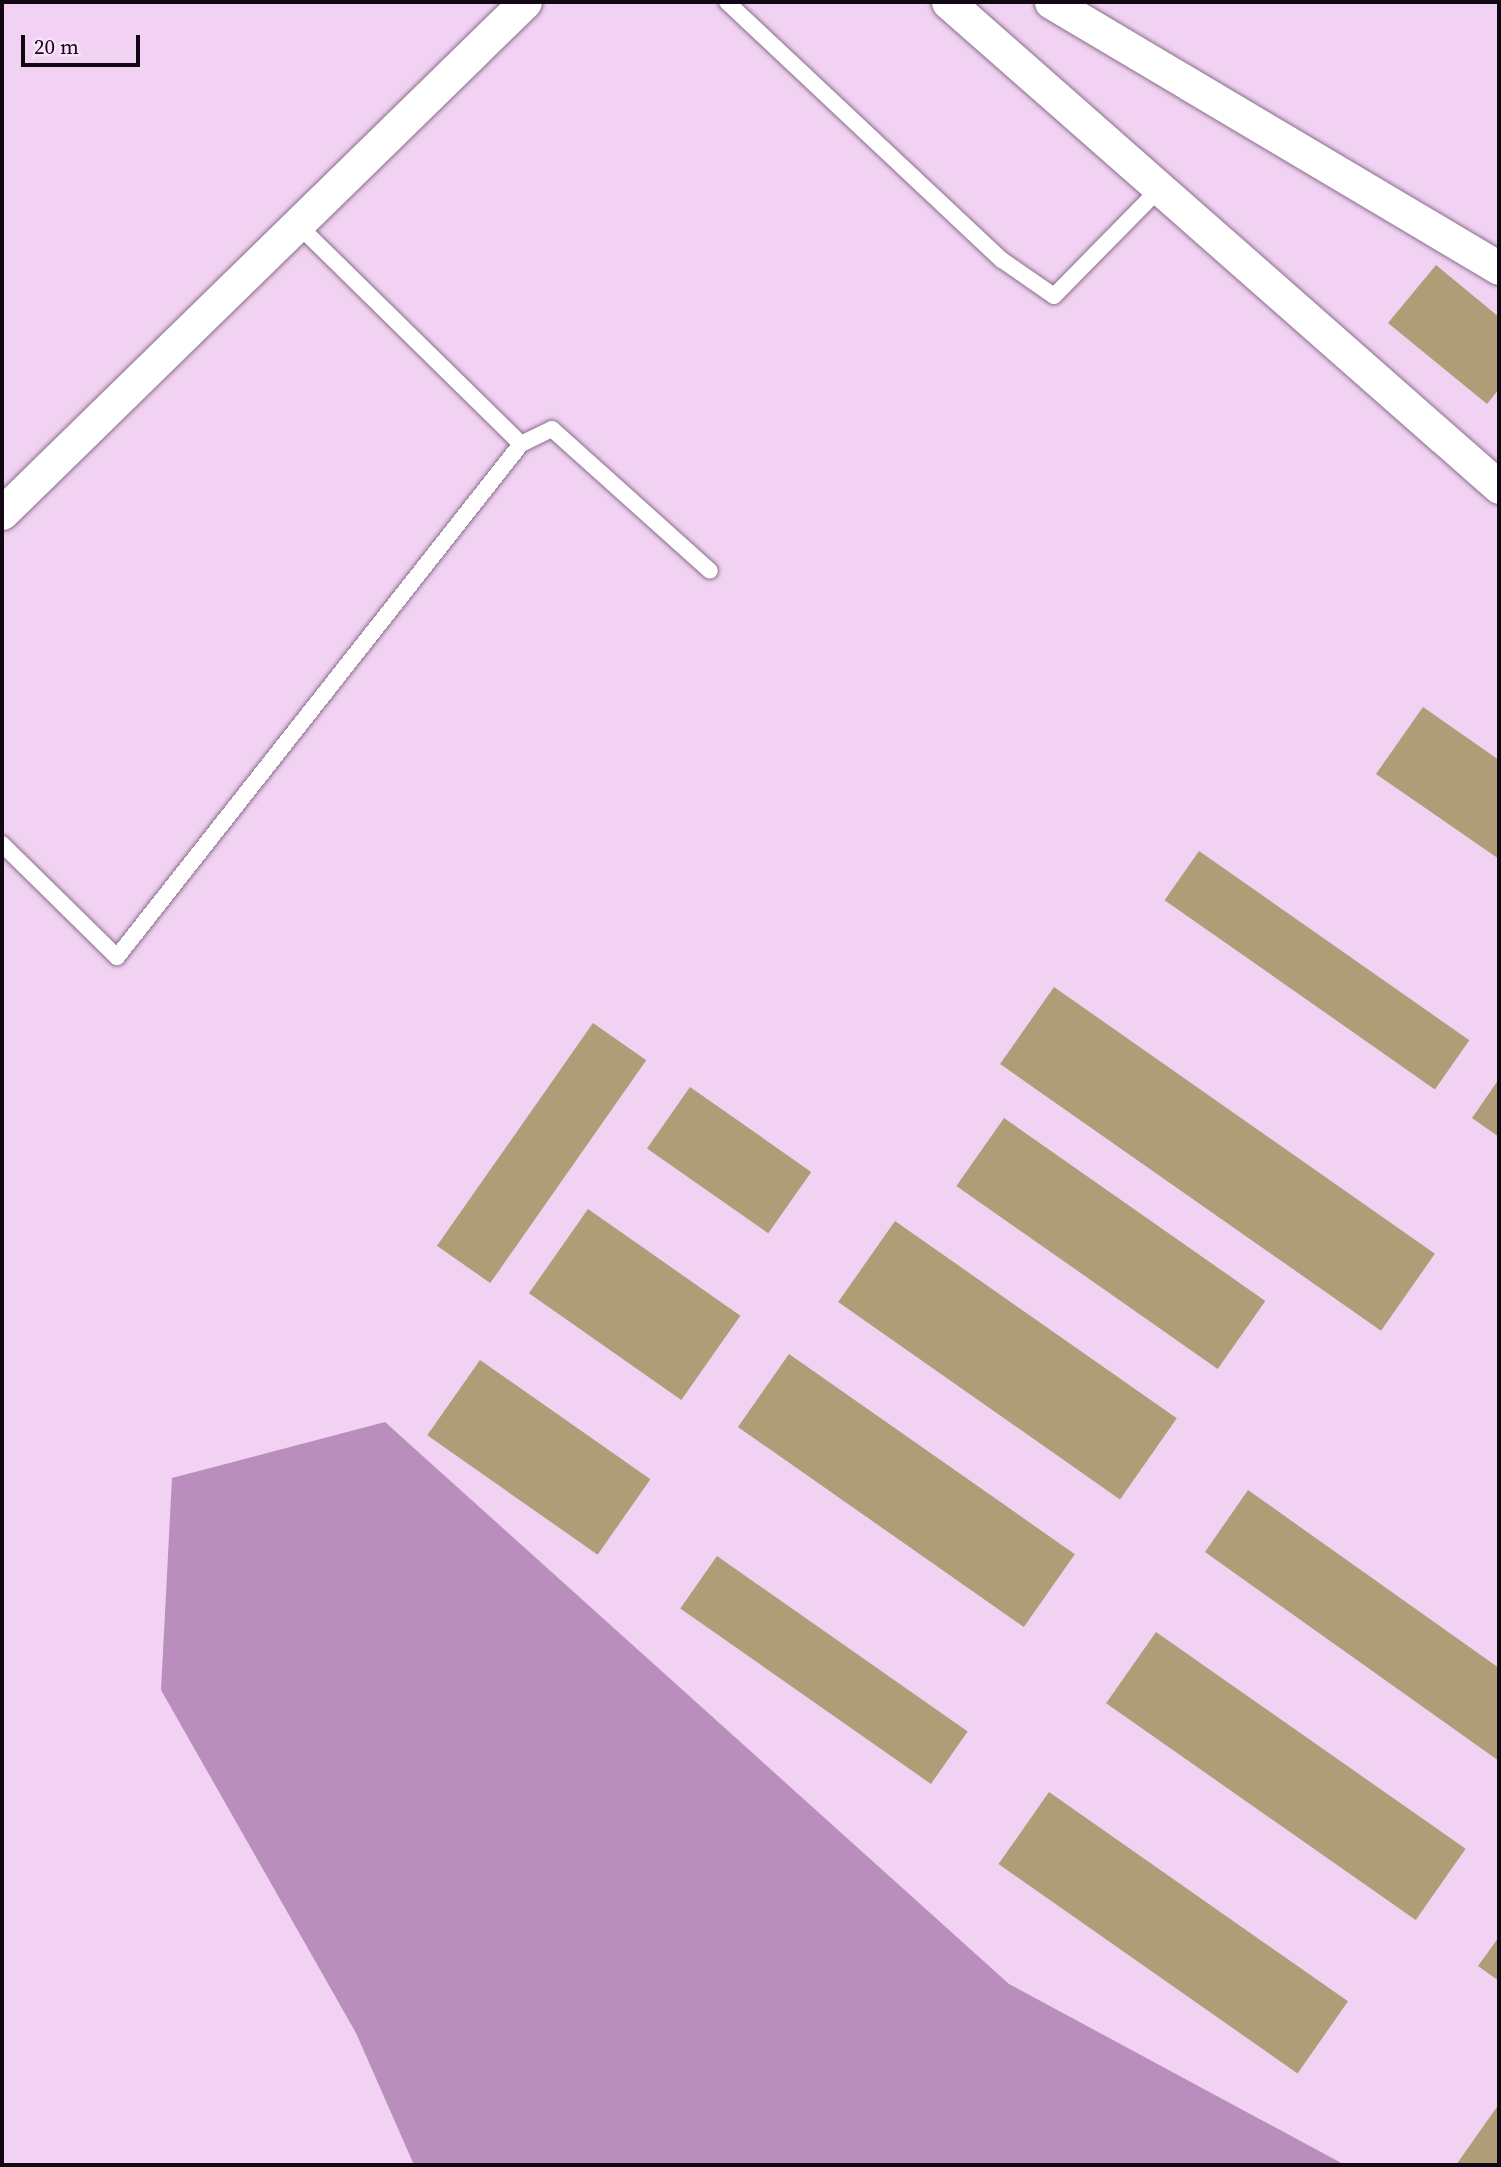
<!DOCTYPE html>
<style>
body{margin:0}
#map{position:relative;width:1501px;height:2167px;overflow:hidden;background:#f1d2f2;font-family:"Source Serif 4",serif}
div>[style]{position:absolute}
.forest>*{inset:0;background:#ba8ebc}
.building>*{inset:0;background:#af9d78;transform-origin:0 0}
.roads{filter:drop-shadow(0 0 2px #8a6e8b) drop-shadow(0 0 2px #8a6e8b)}
.lane>*{height:16px;margin:-8px;padding:0 8px;transform-origin:8px;border-radius:8px;background:#fff}
.street>*{height:33px;margin:-16.5px;padding:0 16.5px;transform-origin:16.5px;border-radius:16.5px;background:#fff}
span{translate:-50% -50%;white-space:nowrap;text-align:center;line-height:1.15;-webkit-text-stroke:7px #fbe1fc;paint-order:stroke}
.frame{position:absolute;inset:0;border:4px solid #120813;pointer-events:none}
.scale{position:absolute;left:21px;top:35px;width:119px;height:32px;box-sizing:border-box;border:4px solid #120813;border-top:0;padding-left:9px;font-size:21px;line-height:24px;white-space:nowrap;color:#120813;-webkit-text-stroke:5px #fbe1fc;paint-order:stroke}
</style>
<div id="map">
<div class="forest">
<div style="clip-path:polygon(385px 1422px,1009px 1984px,1345px 2165px,414px 2165px,356px 2033px,161px 1690px,172px 1478px)"></div>
</div>
<div class="building">
<div style="clip-path:polygon(1436px 265px,1499px 317px,1499px 389px,1487px 404px,1388px 323px)"></div>
<div style="clip-path:polygon(1423px 707px,1499px 760px,1499px 859px,1376px 774px)"></div>
<div style="left:1199px;top:851px;width:330px;height:60px;rotate:35deg"></div>
<div style="left:1054px;top:987px;width:465px;height:94px;rotate:35deg"></div>
<div style="left:593px;top:1023px;width:65px;height:272px;rotate:35deg"></div>
<div style="clip-path:polygon(1499px 1079px,1499px 1137px,1472px 1118px)"></div>
<div style="left:690px;top:1087px;width:148px;height:75px;rotate:35deg"></div>
<div style="left:1004px;top:1118px;width:319px;height:83px;rotate:35deg"></div>
<div style="left:588px;top:1209px;width:186px;height:103px;rotate:35deg"></div>
<div style="left:895px;top:1221px;width:344px;height:99px;rotate:35deg"></div>
<div style="left:789px;top:1354px;width:349px;height:89px;rotate:35deg"></div>
<div style="left:480px;top:1360px;width:208px;height:92px;rotate:35deg"></div>
<div style="clip-path:polygon(1248px 1490px,1499px 1668px,1499px 1761px,1205px 1552px)"></div>
<div style="left:717px;top:1556px;width:306px;height:64px;rotate:35deg"></div>
<div style="left:1156px;top:1632px;width:378px;height:87px;rotate:35deg"></div>
<div style="left:1049px;top:1792px;width:365px;height:88px;rotate:35deg"></div>
<div style="clip-path:polygon(1499px 1937px,1499px 1981px,1478px 1966px)"></div>
<div style="clip-path:polygon(1499px 2104px,1499px 2165px,1456px 2165px)"></div>
</div>
<div class="roads">
<div class="lane">
<div style="left:727px;top:2px;width:377px;rotate:43.2deg"></div>
<div style="left:1002px;top:260px;width:63px;rotate:34.7deg"></div>
<div style="left:1054px;top:296px;width:151px;rotate:-45.5deg"></div>
<div style="left:521px;top:444px;width:34px;rotate:-26deg"></div>
<div style="left:552px;top:429px;width:212px;rotate:41.9deg"></div>
<div style="left:2px;top:844px;width:161px;rotate:44.5deg"></div>
<div style="left:117px;top:957px;width:653px;rotate:-51.78deg"></div>
<div style="left:521px;top:444px;width:314px;rotate:-135.5deg"></div>
</div>
<div class="street">
<div style="left:948px;top:2px;width:734px;rotate:41.35deg"></div>
<div style="left:1051px;top:2px;width:521px;rotate:30.7deg"></div>
<div style="left:2px;top:513px;width:731px;rotate:-44.34deg"></div>
</div>
</div>
<div class="frame"></div>
<div class="scale">20 m</div>
</div>
